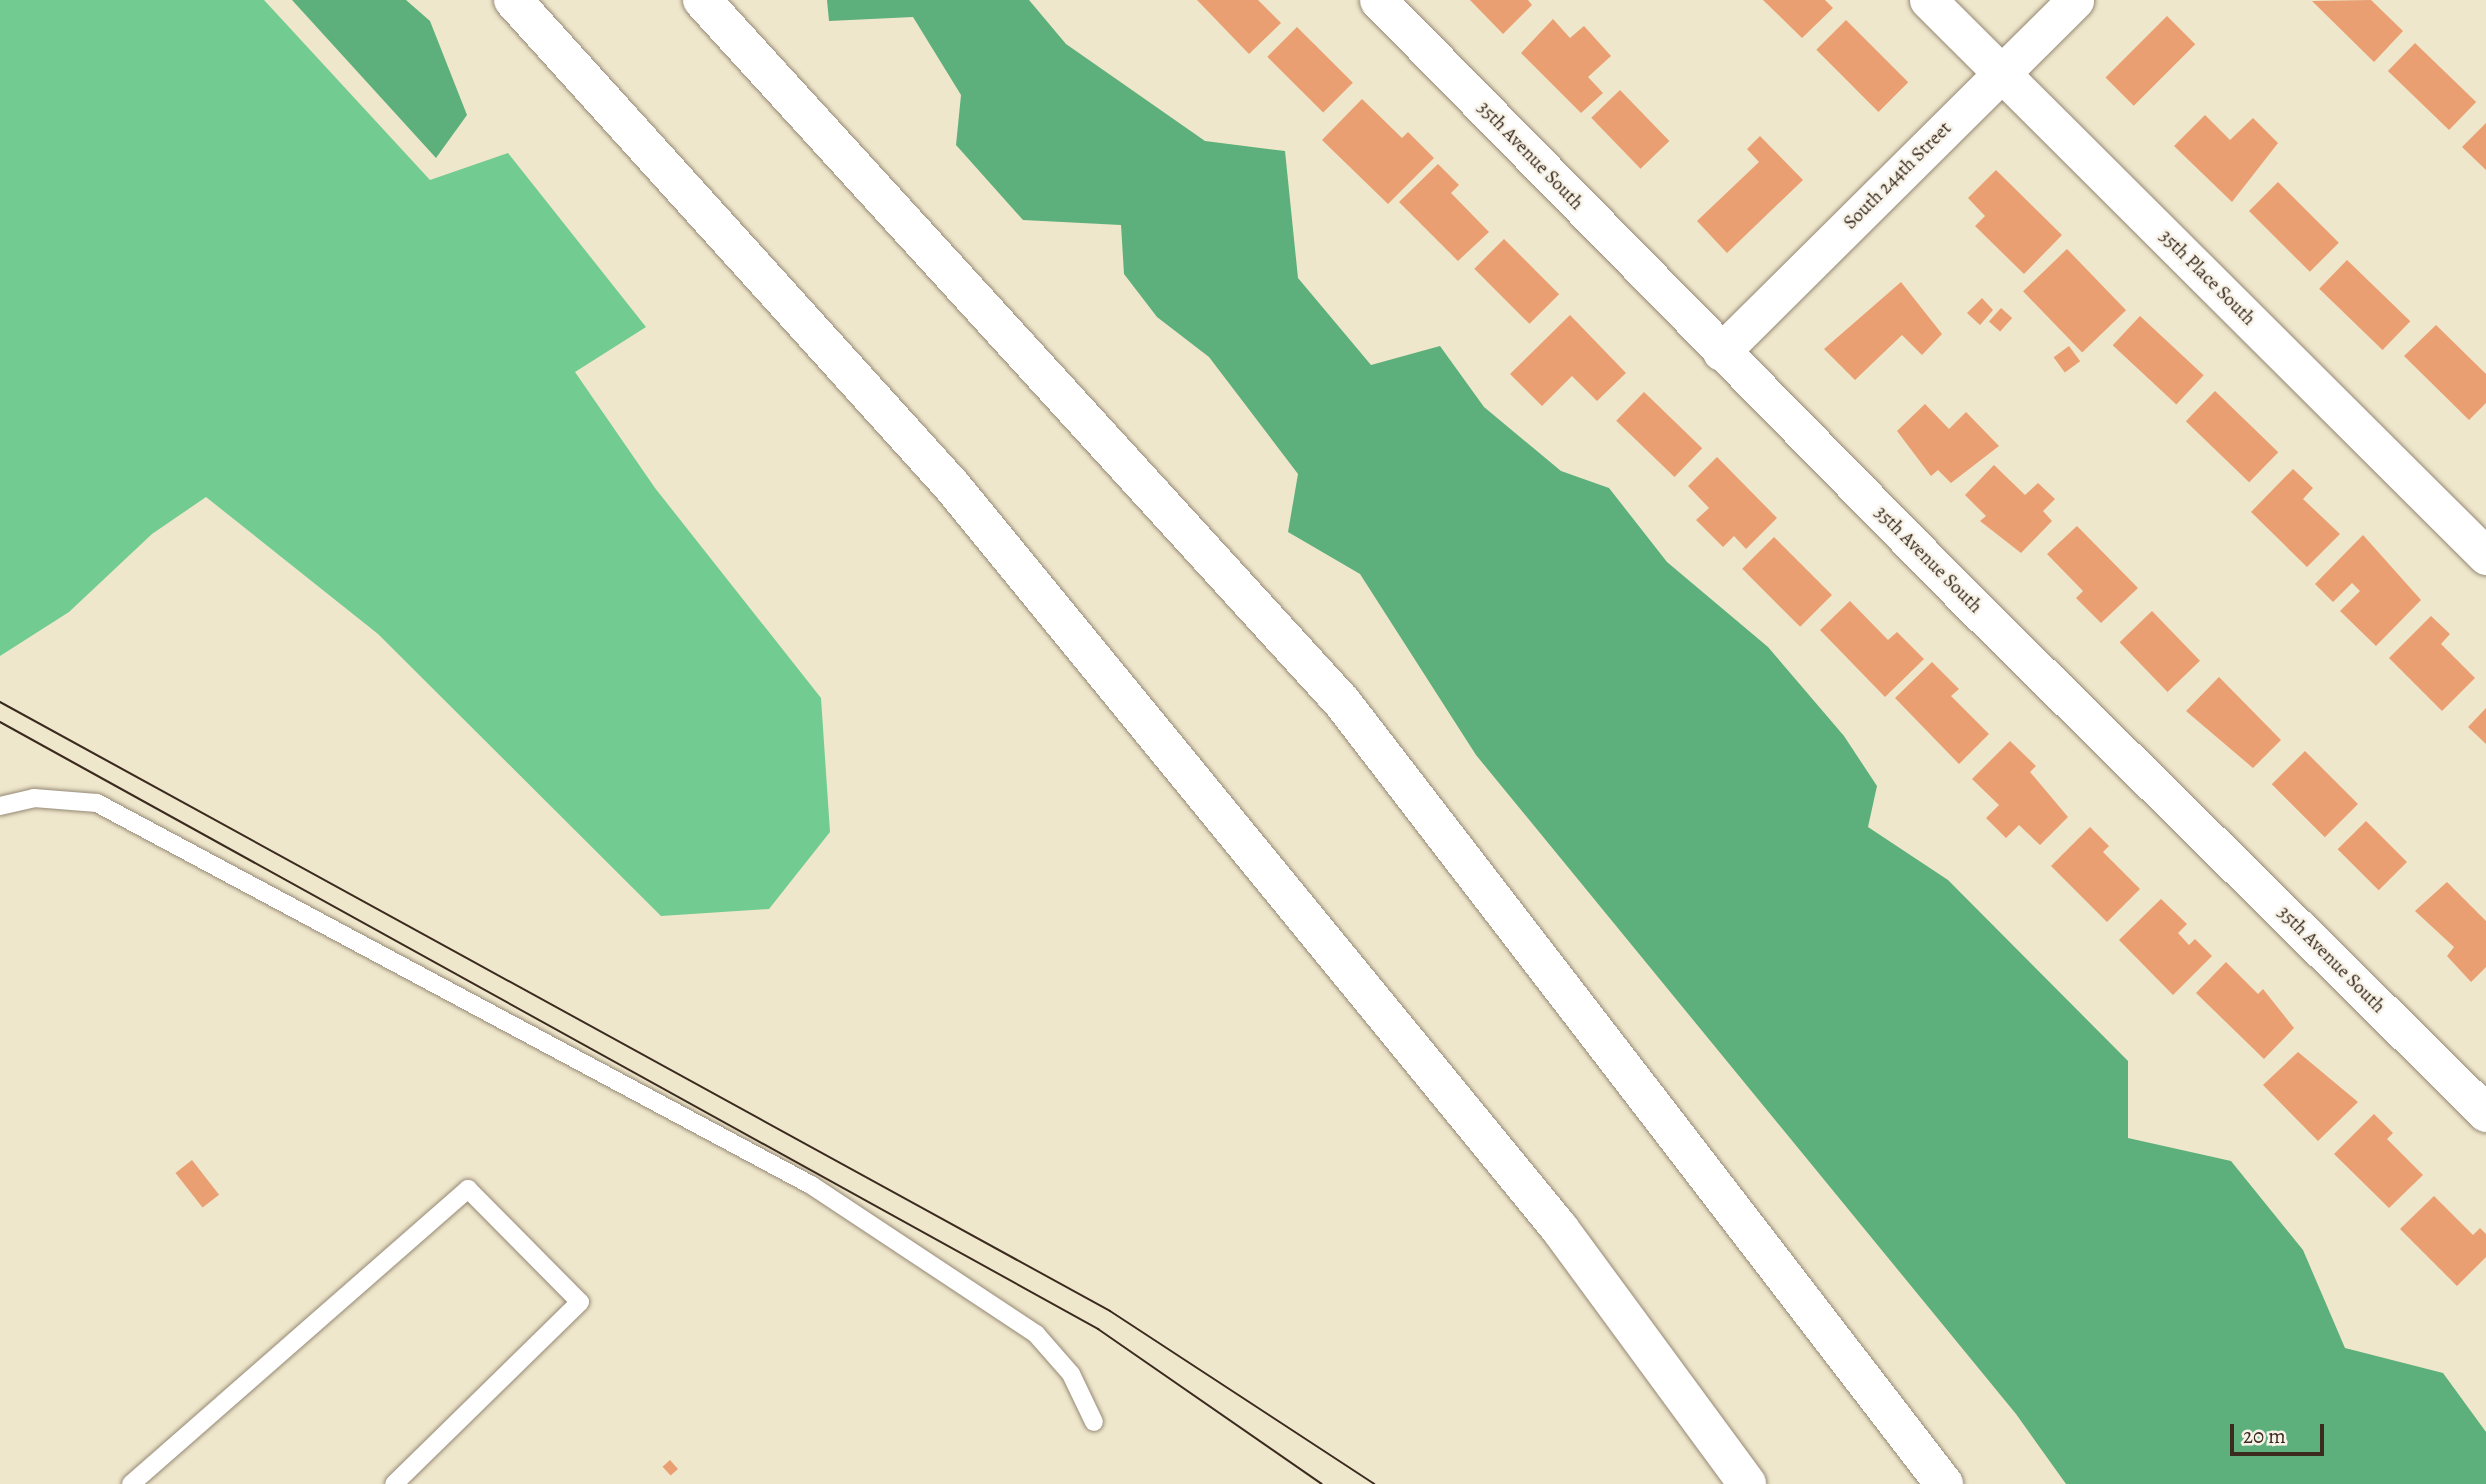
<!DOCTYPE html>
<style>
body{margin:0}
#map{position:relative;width:2486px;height:1484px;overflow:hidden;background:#efe7cc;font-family:Alegreya,serif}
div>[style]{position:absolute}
.green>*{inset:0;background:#72cc92}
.forest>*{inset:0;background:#5db07c}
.building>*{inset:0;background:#e99f71;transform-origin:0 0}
.roads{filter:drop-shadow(0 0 2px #958875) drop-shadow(0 0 2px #958875)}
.lane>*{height:18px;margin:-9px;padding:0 9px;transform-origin:9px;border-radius:9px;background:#fff}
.street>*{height:37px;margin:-18.5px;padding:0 18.5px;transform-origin:18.5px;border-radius:18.5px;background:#fff}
.highway>*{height:38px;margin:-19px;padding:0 19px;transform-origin:19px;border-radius:19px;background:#fff}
.tram>*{height:2px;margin:-1px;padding:0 1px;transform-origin:1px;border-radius:1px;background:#3b2a1e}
span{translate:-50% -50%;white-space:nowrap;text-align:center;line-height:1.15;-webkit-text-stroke:5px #f7f3e8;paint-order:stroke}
.street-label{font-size:19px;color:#3b2a1e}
.scale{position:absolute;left:2230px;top:1424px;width:94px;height:32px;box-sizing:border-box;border:4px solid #3b2a1e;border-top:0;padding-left:9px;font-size:21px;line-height:24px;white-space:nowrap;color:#3b2a1e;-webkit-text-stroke:5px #f7f3e8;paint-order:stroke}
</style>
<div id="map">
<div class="green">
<div style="clip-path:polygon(0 0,264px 0,430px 180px,508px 153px,646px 327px,575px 372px,655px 488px,821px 698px,830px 832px,769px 909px,661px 916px,378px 634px,206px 497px,152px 534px,69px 612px,0 656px)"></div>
</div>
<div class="forest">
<div style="clip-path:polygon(292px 0,406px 0,430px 21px,467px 115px,436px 158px)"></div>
<div style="clip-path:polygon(827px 0,1029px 0,1066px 44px,1205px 141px,1285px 151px,1298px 278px,1371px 365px,1440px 346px,1484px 407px,1561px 471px,1609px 488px,1667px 562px,1768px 647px,1844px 736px,1877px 786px,1868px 827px,1948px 880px,2128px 1061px,2128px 1138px,2231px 1161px,2303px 1250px,2345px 1348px,2443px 1373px,2486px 1432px,2486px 1484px,2066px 1484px,2016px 1414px,1476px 755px,1360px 574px,1288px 532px,1298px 474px,1209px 357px,1157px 317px,1124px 274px,1121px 225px,1023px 220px,956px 145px,961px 95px,913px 17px,829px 21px)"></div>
</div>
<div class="building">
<div style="clip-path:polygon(1197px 0,1258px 0,1281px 23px,1249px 54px)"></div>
<div style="clip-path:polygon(1470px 0,1528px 0,1532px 5px,1503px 34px)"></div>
<div style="clip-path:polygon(1763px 0,1825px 0,1833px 8px,1802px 38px)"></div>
<div style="clip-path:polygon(2371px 0,2403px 31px,2374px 62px,2312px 1px)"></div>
<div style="left:2167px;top:16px;width:40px;height:87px;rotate:45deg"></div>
<div style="clip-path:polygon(1553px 19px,1570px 38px,1584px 26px,1611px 56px,1588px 77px,1603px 93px,1581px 113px,1521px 53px)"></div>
<div style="left:1846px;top:20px;width:88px;height:42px;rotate:45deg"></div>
<div style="left:1297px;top:27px;width:79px;height:42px;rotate:45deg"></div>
<div style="left:2415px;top:43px;width:85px;height:39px;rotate:44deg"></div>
<div style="left:1620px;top:90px;width:71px;height:40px;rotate:46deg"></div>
<div style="clip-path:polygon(1362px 99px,1402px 138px,1408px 132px,1434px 158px,1388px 204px,1322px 140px)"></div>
<div style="clip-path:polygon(2205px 115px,2230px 140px,2253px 118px,2278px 143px,2232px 202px,2174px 146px)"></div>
<div style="clip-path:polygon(2486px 123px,2486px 170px,2462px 147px)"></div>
<div style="clip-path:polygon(1760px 136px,1803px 180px,1727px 253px,1697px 221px,1759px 162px,1747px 149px)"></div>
<div style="clip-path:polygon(1438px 164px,1459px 185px,1451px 193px,1489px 232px,1458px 261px,1399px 202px)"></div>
<div style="clip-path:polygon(1996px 170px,2062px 235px,2024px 274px,1975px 226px,1985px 216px,1968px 198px)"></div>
<div style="left:2278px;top:182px;width:86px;height:41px;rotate:45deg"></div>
<div style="left:1504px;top:239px;width:78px;height:42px;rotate:45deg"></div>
<div style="left:2067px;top:249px;width:85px;height:61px;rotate:46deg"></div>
<div style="left:2347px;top:260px;width:88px;height:40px;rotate:44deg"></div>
<div style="clip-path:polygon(1901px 282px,1942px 334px,1922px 355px,1902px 335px,1855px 380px,1824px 349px)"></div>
<div style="clip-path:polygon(1982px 298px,1993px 310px,1980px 325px,1967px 313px)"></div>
<div style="left:2001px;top:308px;width:15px;height:18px;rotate:42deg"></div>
<div style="clip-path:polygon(1570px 315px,1626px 373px,1597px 401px,1572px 376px,1542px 406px,1510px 374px)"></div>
<div style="left:2140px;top:316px;width:87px;height:40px;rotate:43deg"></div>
<div style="clip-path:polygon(2436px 325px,2486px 374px,2486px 403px,2469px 420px,2404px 356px)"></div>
<div style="left:2069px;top:346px;width:19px;height:19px;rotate:54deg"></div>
<div style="left:2215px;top:391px;width:88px;height:42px;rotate:44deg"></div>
<div style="left:1644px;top:392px;width:81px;height:40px;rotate:44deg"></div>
<div style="clip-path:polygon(1925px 404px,1949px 429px,1966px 412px,1999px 446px,1951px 483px,1938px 470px,1931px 476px,1897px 431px)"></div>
<div style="clip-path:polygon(1717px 457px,1777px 518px,1746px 549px,1734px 536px,1723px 547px,1696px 520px,1709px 508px,1688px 486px)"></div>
<div style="clip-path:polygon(1994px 465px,2025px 495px,2038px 483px,2055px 499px,2043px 511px,2052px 521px,2021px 553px,1980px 521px,1986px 516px,1965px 495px)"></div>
<div style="clip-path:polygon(2293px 469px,2313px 488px,2303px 499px,2340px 534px,2307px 567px,2251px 512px)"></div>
<div style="clip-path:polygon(2077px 526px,2138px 588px,2101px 623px,2076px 598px,2083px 591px,2047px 554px)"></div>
<div style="clip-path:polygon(2363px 535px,2421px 600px,2376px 646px,2340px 611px,2360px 591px,2352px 583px,2333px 602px,2315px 584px)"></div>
<div style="left:1774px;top:537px;width:82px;height:45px;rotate:45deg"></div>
<div style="clip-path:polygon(1850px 601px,1888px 640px,1897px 632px,1924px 659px,1885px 697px,1820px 630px)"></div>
<div style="left:2152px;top:611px;width:69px;height:45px;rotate:46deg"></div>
<div style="clip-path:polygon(2431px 616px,2450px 634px,2441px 644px,2475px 678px,2442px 711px,2389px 658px)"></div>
<div style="clip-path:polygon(1932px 662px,1959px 689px,1951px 696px,1989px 734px,1959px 764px,1895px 698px)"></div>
<div style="clip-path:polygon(2219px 677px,2281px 740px,2253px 768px,2186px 711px)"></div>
<div style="clip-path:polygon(2486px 708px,2486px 744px,2468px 727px)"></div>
<div style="clip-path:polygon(2010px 741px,2036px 766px,2030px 772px,2068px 817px,2040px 845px,2019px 825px,2006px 838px,1986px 818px,1999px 805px,1972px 779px)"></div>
<div style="left:2305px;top:751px;width:75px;height:47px;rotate:45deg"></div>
<div style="left:2366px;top:821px;width:58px;height:40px;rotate:45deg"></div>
<div style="clip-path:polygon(2090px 827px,2109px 846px,2103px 852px,2140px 889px,2107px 922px,2051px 866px)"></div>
<div style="clip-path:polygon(2447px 882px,2486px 921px,2486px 967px,2471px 982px,2447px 956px,2454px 947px,2415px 911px)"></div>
<div style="clip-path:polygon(2161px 899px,2187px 924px,2178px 933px,2189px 945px,2195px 939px,2212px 956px,2173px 995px,2119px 940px)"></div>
<div style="clip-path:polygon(2226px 962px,2258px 994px,2263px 989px,2294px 1028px,2264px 1059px,2196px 993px)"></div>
<div style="clip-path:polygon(2298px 1052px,2358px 1102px,2318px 1141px,2263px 1085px)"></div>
<div style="clip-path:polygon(2374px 1114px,2393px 1133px,2387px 1139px,2423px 1175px,2389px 1208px,2334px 1154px)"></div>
<div style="left:192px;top:1160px;width:44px;height:21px;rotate:52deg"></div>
<div style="clip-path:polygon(2434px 1196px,2473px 1235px,2480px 1228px,2486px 1234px,2486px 1257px,2457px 1286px,2400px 1229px)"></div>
<div style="left:670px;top:1460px;width:12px;height:10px;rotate:48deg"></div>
</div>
<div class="roads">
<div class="lane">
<div style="left:0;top:806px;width:35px;rotate:-13deg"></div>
<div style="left:34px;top:798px;width:63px;rotate:4.5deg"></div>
<div style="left:97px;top:803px;width:810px;rotate:28.15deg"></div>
<div style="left:811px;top:1185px;width:270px;rotate:33.5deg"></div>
<div style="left:1036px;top:1334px;width:53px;rotate:48.8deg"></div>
<div style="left:1071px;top:1374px;width:53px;rotate:64.4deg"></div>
<div style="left:131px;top:1484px;width:448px;rotate:-41.2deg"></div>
<div style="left:468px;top:1189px;width:159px;rotate:45.3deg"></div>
<div style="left:580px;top:1302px;width:260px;rotate:135.6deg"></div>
</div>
<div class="street">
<div style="left:1378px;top:0;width:845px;rotate:45.53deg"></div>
<div style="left:1970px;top:603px;width:726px;rotate:44.66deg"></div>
<div style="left:1928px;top:0;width:788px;rotate:44.9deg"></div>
<div style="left:1721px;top:352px;width:499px;rotate:-44.8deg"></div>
</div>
<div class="highway">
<div style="left:513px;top:0;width:655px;rotate:47.91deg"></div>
<div style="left:952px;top:486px;width:960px;rotate:50.71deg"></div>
<div style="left:1560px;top:1229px;width:316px;rotate:53.7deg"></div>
<div style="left:702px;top:0;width:950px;rotate:47.65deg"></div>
<div style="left:1342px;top:702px;width:987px;rotate:52.41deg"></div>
</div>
</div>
<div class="tram">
<div style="left:0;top:702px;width:1266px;rotate:28.75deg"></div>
<div style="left:1110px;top:1311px;width:316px;rotate:33.2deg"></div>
<div style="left:0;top:722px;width:1255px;rotate:28.93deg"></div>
<div style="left:1098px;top:1329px;width:272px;rotate:34.7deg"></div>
</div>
<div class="street-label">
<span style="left:1530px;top:156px;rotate:46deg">35th Avenue South</span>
<span style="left:1898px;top:176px;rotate:-45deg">South 244th Street</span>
<span style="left:2207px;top:278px;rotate:45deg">35th Place South</span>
<span style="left:1928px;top:560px;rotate:45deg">35th Avenue South</span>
<span style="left:2331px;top:960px;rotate:45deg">35th Avenue South</span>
</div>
<div class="scale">20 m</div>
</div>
